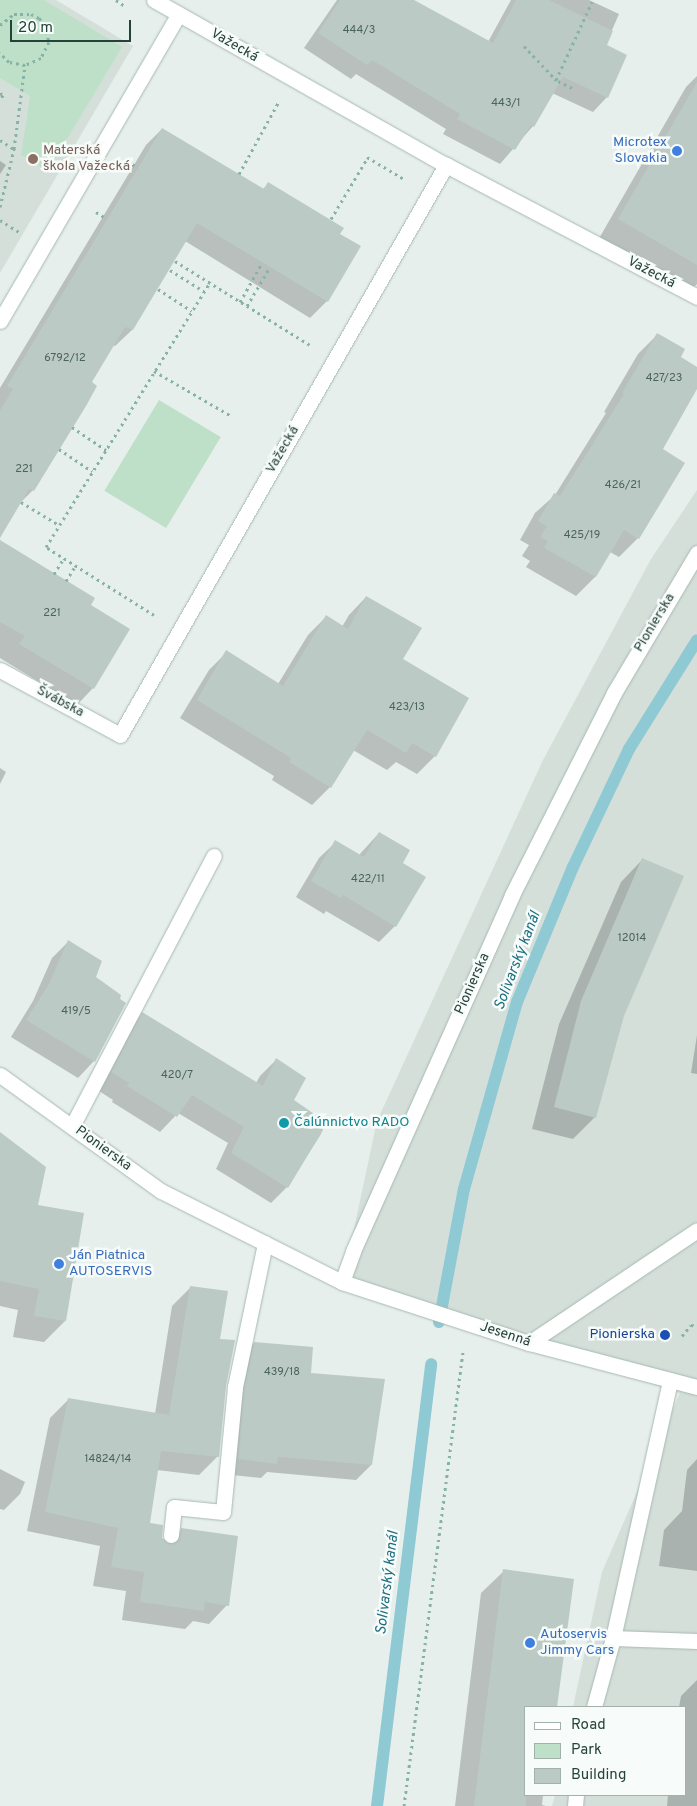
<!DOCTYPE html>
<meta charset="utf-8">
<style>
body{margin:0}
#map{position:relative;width:697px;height:1806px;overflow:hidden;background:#e6efeb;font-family:Overpass,sans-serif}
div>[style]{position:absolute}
.built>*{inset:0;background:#d4dfda}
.green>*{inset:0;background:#bfe0c8;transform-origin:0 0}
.shadow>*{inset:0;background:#0003}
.stream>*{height:12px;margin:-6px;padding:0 6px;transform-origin:6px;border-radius:6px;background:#8ec9d4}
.building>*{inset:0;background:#bbcac4}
.path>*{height:3px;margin-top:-1.5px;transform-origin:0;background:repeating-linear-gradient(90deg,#86b3a5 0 2.5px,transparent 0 6.5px)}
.roads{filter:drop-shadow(0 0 1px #a8b8b2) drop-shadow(0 0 1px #a8b8b2)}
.service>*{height:15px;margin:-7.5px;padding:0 7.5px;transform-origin:7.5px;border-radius:7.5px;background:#fff}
.minor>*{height:15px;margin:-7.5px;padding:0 7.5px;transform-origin:7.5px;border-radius:7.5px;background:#fff}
.dots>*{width:14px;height:14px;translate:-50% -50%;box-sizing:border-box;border:2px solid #f7fbf9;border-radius:50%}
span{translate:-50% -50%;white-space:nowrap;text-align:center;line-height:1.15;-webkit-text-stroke:5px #f7fbf9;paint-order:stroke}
.number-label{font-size:11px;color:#4a645c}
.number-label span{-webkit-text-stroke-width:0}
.street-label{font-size:14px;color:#24423a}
.shop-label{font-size:14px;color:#366cbe}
.right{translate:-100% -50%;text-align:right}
.left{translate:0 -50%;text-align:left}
.education-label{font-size:14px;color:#785e54}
.culture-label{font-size:14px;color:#0d838f}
.transit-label{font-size:14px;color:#164399}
.water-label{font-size:15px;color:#1c6f80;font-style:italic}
.legend{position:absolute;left:524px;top:1706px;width:162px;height:90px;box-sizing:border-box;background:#f7fbf9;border:1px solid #a3b1ad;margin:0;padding:6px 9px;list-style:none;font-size:15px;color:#24423a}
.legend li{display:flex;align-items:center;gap:10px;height:25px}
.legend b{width:25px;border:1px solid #a3b1ad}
.scale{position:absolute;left:10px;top:20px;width:121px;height:22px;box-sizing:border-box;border:2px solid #24423a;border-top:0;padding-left:6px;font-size:15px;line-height:18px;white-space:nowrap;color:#24423a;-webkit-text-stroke:4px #f7fbf9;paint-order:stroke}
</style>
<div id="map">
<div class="built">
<div style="clip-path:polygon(0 0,56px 0,133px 46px,0 273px)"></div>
<div style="clip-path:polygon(697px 490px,697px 1806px,552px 1806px,555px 1795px,686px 1795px,686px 1707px,573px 1707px,602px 1572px,680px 1393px,342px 1285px,377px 1121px,543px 760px,651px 559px)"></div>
</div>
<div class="green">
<div style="clip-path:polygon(0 0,44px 0,122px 47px,48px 171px,21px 155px,30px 96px,0 78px)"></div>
<div style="left:159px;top:400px;width:72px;height:106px;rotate:31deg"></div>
</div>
<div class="shadow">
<div style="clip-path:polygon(337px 0,407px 0,488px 42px,511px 0,589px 0,619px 14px,605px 46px,607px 97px,593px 112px,552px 93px,533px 126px,500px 164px,443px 134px,446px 129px,356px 74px,351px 79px,304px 48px)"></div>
<div style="clip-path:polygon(697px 76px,697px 284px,687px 294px,597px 242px,686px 87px)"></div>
<div style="clip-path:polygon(162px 129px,262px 190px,269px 183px,338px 235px,359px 247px,327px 301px,310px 318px,185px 241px,132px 330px,115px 346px,113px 345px,90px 382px,33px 490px,17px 506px,0 535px,0 388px,146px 145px)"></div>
<div style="clip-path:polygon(0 161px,6px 165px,0 174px)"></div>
<div style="clip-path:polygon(658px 334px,680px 357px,697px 368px,697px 386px,661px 450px,638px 538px,619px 557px,610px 552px,595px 577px,576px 596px,526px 567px,530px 561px,522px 556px,529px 545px,520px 540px,535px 513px,555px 495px,606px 413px,604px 412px,638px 354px)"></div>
<div style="clip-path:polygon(0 542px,89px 606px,93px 688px,77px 705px,0 658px)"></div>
<div style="clip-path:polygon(366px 597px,401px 660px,435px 756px,417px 774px,396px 762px,387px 770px,353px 750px,330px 787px,312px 805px,272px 780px,274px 776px,180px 718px,209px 670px,227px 652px,278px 684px,308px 635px,326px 617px,342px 627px,349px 615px)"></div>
<div style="clip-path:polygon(0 768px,6px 772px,0 784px)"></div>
<div style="clip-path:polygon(379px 833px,401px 864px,395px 926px,379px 942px,326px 911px,324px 914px,296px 897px,319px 858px,336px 842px,359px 855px)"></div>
<div style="clip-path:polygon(643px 859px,595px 1117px,573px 1139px,532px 1129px,559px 1024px,621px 882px)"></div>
<div style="clip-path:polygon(68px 942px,94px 978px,125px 1003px,94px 1061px,78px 1078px,11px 1037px,33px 1001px,52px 958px)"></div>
<div style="clip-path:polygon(142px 1014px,256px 1083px,260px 1076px,276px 1060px,292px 1100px,322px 1120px,321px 1134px,287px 1187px,271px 1203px,216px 1169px,228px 1143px,178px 1113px,160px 1132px,112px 1102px,113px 1100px,96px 1089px,126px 1030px)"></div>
<div style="clip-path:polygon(697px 1035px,697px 1074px,691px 1073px)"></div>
<div style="clip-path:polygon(0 1134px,37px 1206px,65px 1321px,44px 1342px,13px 1337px,18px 1310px,0 1306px)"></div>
<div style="clip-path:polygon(191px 1287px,218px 1340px,224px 1386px,218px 1456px,199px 1475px,157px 1470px,149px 1524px,167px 1544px,182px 1529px,227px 1605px,209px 1624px,193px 1621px,185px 1629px,122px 1620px,126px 1591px,93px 1586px,100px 1546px,27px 1531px,50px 1418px,69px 1399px,155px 1414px,172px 1306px)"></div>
<div style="clip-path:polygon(254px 1343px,309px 1374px,371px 1465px,356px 1480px,267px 1472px,261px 1478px,223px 1474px,239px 1358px)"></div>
<div style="clip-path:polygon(697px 1459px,697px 1571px,659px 1566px,664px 1530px,682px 1511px,687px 1470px)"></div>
<div style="clip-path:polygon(0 1469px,25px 1482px,20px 1494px,4px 1510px,0 1509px)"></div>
<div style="clip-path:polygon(504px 1571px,573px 1580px,555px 1707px,526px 1707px,526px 1795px,543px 1795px,542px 1805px,546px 1806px,455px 1806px,481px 1593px)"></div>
<div style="clip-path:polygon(697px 1680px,697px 1806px,667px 1806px,668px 1795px,686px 1795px,686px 1707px,679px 1707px,681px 1696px)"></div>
</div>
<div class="stream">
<div style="left:439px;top:1322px;width:135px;rotate:-79.4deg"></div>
<div style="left:464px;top:1189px;width:194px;rotate:-74.2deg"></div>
<div style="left:517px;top:1002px;width:146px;rotate:-67.5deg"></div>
<div style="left:573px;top:867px;width:131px;rotate:-64.6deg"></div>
<div style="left:629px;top:749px;width:128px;rotate:-58deg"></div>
<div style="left:377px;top:1806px;width:445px;rotate:-83deg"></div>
</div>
<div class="building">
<div style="clip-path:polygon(340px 0,414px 0,493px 43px,516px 0,549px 0,613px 31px,607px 45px,627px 55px,608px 98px,563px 77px,534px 127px,531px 125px,515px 150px,457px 119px,460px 114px,372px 60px,367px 65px,318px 33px)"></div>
<div style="clip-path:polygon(697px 82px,697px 265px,618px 219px)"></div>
<div style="clip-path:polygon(162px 128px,264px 189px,268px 182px,344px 228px,340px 234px,361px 246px,328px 302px,197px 223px,133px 330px,125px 327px,92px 382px,97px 386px,86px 406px,34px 491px,29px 489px,0 538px,0 410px,13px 389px,7px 386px)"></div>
<div style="clip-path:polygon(657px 333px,685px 349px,681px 357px,697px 367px,697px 389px,663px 449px,685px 463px,639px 539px,624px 530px,596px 577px,544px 548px,548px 541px,540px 537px,547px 526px,538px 521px,554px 493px,560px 496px,624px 394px,622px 393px)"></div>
<div style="clip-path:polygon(0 540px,95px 598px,91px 605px,130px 629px,94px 689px,19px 644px,25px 636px,0 622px)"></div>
<div style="clip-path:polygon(366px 596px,422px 628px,403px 659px,469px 698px,436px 757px,412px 743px,406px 753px,367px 730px,331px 788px,289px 762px,291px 758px,197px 700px,226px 650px,283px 686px,326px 615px,348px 629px)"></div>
<div style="clip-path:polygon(379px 832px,410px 850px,403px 863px,426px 877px,396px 927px,343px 895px,341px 898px,311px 881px,335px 840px,364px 857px)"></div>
<div style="clip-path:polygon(642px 858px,684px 876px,624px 1016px,596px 1118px,554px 1107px,581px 1001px)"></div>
<div style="clip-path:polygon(68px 940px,102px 961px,96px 977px,121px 995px,120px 999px,126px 1003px,95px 1062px,26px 1020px,49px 984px)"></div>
<div style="clip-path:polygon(142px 1012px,263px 1086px,276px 1058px,306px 1078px,294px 1100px,323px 1120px,323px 1130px,288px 1188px,231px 1153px,244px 1127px,192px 1095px,177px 1117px,127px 1086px,129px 1083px,111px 1072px)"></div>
<div style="clip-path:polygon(0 1132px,46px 1167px,38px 1205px,84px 1213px,66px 1321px,34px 1316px,39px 1289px,0 1281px)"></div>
<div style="clip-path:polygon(190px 1286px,228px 1291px,220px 1339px,235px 1340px,226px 1386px,219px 1457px,161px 1451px,150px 1523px,163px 1525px,162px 1538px,170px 1544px,179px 1540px,181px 1528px,238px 1536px,229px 1606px,205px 1602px,204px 1611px,140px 1602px,144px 1572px,111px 1567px,118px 1528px,45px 1512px,68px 1398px,169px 1415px)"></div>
<div style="clip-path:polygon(254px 1342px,313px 1347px,311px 1373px,385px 1379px,372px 1465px,278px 1457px,277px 1464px,238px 1459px,244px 1388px)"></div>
<div style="clip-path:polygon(503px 1569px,574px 1579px,557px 1707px,526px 1707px,526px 1806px,474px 1806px)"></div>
</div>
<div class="path">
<div style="left:116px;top:0;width:11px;rotate:34deg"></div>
<div style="left:0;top:25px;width:18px;rotate:-38deg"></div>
<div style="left:14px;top:14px;width:17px"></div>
<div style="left:31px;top:14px;width:9px;rotate:27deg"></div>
<div style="left:39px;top:18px;width:9px;rotate:49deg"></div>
<div style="left:45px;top:25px;width:17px;rotate:77deg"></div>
<div style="left:49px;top:42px;width:18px;rotate:117deg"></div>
<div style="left:41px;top:58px;width:17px;rotate:156deg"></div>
<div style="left:25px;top:65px;width:16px;rotate:-169deg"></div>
<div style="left:9px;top:62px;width:13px;rotate:-135deg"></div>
<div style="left:524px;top:46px;width:47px;rotate:46.7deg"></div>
<div style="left:572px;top:88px;width:18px;rotate:-153deg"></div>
<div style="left:556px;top:80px;width:86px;rotate:-65.2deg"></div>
<div style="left:0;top:93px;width:4px;rotate:34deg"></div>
<div style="left:3px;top:95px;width:6px;rotate:121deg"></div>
<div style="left:0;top:140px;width:17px;rotate:33deg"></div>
<div style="left:367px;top:157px;width:43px;rotate:30.7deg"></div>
<div style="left:127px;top:161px;width:13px;rotate:32deg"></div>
<div style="left:239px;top:174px;width:81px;rotate:-61.2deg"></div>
<div style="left:0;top:207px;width:60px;rotate:-76.4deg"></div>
<div style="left:14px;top:149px;width:85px;rotate:-82.5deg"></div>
<div style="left:96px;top:212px;width:13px;rotate:32deg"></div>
<div style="left:331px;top:219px;width:72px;rotate:-59.2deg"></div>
<div style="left:0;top:220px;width:22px;rotate:32deg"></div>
<div style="left:175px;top:261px;width:159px;rotate:31.9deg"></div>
<div style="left:170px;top:270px;width:40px;rotate:32deg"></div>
<div style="left:158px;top:289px;width:40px;rotate:32.9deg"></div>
<div style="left:240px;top:302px;width:45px;rotate:-60.6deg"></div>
<div style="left:247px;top:306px;width:45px;rotate:-59.5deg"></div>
<div style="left:154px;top:371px;width:91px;rotate:30.2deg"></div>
<div style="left:72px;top:427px;width:41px;rotate:34.1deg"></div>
<div style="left:59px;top:449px;width:40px;rotate:34deg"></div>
<div style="left:21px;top:502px;width:44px;rotate:31.2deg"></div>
<div style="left:54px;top:574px;width:19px;rotate:-58deg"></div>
<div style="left:66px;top:581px;width:19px;rotate:-58deg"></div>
<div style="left:154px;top:615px;width:128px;rotate:-147.8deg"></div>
<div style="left:46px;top:547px;width:312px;rotate:-58.2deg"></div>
<div style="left:682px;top:1336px;width:14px;rotate:-51deg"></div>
<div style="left:691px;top:1325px;width:6px;rotate:9deg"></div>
<div style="left:404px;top:1806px;width:458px;rotate:-82.6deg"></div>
</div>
<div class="roads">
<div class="service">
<div style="left:0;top:321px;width:355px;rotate:-59.8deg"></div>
<div style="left:72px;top:1126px;width:305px;rotate:-62.3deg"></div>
<div style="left:529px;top:1343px;width:202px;rotate:-33.9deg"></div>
<div style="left:171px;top:1535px;width:28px;rotate:-84deg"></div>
<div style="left:174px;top:1507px;width:49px;rotate:5.8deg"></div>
<div style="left:223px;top:1512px;width:126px;rotate:-84.5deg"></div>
<div style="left:235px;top:1387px;width:147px;rotate:-78.2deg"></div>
<div style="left:613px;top:1638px;width:84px;rotate:2deg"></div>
<div style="left:594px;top:1707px;width:72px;rotate:-74.6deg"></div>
<div style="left:613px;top:1638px;width:264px;rotate:-77.5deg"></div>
<div style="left:575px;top:1806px;width:11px;rotate:-85deg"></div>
</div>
<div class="minor">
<div style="left:154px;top:0;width:335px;rotate:29.5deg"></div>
<div style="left:446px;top:165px;width:284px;rotate:27.7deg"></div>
<div style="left:0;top:670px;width:136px;rotate:28.4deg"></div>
<div style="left:120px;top:735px;width:657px;rotate:-60.23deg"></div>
<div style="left:0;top:1075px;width:198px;rotate:35.8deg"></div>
<div style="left:161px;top:1191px;width:203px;rotate:26.7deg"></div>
<div style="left:342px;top:1282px;width:197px;rotate:18.1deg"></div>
<div style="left:529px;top:1343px;width:174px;rotate:14.7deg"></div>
<div style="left:342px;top:1282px;width:33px;rotate:-70deg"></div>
<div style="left:353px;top:1251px;width:390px;rotate:-65.9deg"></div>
<div style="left:512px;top:895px;width:226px;rotate:-63.2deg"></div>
<div style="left:614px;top:693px;width:163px;rotate:-59.3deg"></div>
</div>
</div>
<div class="dots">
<div style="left:677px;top:151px;background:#3f7fe0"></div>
<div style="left:33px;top:159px;background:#8d6e63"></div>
<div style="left:284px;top:1123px;background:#0f9aa8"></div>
<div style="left:59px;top:1264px;background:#3f7fe0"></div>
<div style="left:665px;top:1335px;background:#1a4fb4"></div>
<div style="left:530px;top:1643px;background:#3f7fe0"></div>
</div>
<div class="number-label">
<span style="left:359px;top:30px">444/3</span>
<span style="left:506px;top:103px">443/1</span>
<span style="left:65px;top:358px">6792/12</span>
<span style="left:664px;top:378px">427/23</span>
<span style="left:24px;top:469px">221</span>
<span style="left:623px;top:485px">426/21</span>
<span style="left:582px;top:535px">425/19</span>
<span style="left:52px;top:613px">221</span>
<span style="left:407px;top:707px">423/13</span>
<span style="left:368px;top:879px">422/11</span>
<span style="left:632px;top:938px">12014</span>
<span style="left:76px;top:1011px">419/5</span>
<span style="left:177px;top:1075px">420/7</span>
<span style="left:282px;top:1372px">439/18</span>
<span style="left:108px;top:1459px">14824/14</span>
</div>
<div class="street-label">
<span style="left:234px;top:46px;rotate:30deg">Važecká</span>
<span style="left:651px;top:273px;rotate:28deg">Važecká</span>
<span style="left:283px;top:450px;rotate:-60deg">Važecká</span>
<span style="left:655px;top:623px;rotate:-59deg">Pionierska</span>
<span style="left:60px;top:702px;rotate:28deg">Švábska</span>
<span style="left:473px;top:984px;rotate:-66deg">Pionierska</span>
<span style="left:103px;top:1149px;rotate:36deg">Pionierska</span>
<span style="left:505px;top:1335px;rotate:18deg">Jesenná</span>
</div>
<div class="shop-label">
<span class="right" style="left:667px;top:151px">Microtex<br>Slovakia</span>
<span class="left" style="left:69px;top:1264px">Ján Piatnica<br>AUTOSERVIS</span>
<span class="left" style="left:540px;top:1643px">Autoservis<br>Jimmy Cars</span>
</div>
<div class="education-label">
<span class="left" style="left:43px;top:159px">Materská<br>škola Važecká</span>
</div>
<div class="culture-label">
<span class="left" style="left:294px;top:1123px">Čalúnnictvo RADO</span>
</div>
<div class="transit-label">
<span class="right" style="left:655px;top:1335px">Pionierska</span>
</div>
<div class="water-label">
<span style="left:518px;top:961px;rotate:-69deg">Solivarský kanál</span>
<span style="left:388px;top:1583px;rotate:-83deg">Solivarský kanál</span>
</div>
<ul class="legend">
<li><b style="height:6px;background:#fff"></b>Road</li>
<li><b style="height:14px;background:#bfe0c8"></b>Park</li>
<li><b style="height:14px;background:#bbcac4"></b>Building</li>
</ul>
<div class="scale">20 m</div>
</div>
